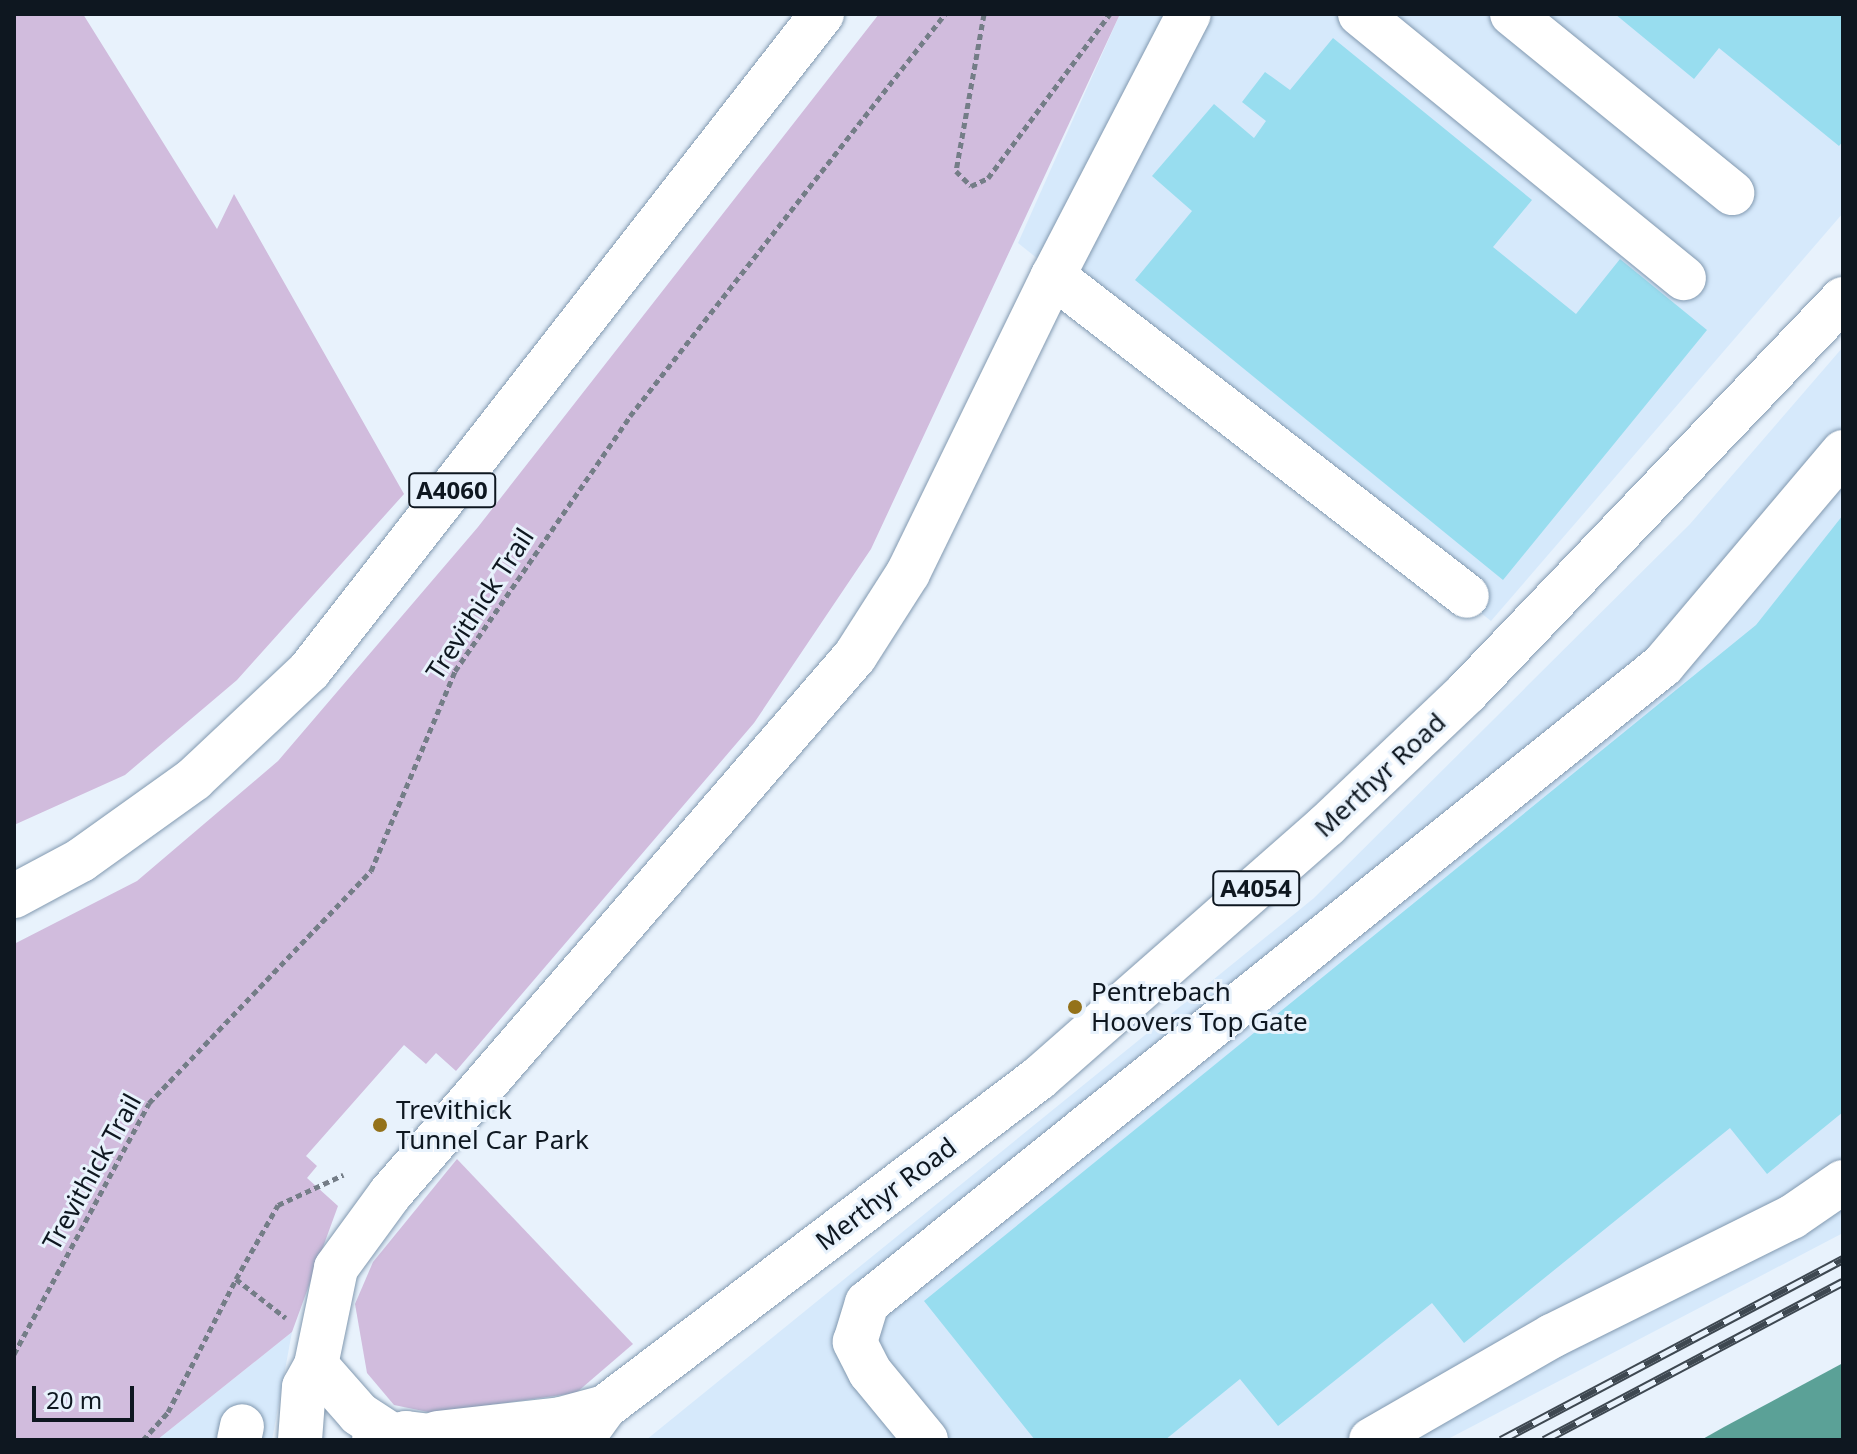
<!DOCTYPE html>
<style>
body{margin:0}
#map{position:relative;width:1857px;height:1454px;overflow:hidden;background:#e8f2fc;font-family:"Noto Sans",sans-serif}
div>[style]{position:absolute}
.built>*{inset:0;background:#d6e9fb}
.green>*{inset:0;background:#d1bcdd}
.water>*{inset:0;background:#5ba197}
.building>*{inset:0;background:#98ddef}
.path>*{height:5px;margin-top:-2.5px;transform-origin:0;background:repeating-linear-gradient(90deg,#747d87 0 6px,transparent 0 10px)}
.roads{filter:drop-shadow(0 0 2px #8299b0) drop-shadow(0 0 2px #8299b0)}
.minor>*{height:44px;margin:-22px;padding:0 22px;transform-origin:22px;border-radius:22px;background:#fff}
.major>*{height:44px;margin:-22px;padding:0 22px;transform-origin:22px;border-radius:22px;background:#fff}
.highway>*{height:44px;margin:-22px;padding:0 22px;transform-origin:22px;border-radius:22px;background:#fff}
.rail>*{height:9px;margin-top:-4.5px;transform-origin:0;background:repeating-linear-gradient(90deg,#e8f2fc 0 18px,#3e4851 0 36px);box-sizing:border-box;border-block:2px solid #3e4851}
.dots>*{width:22px;height:22px;translate:-50% -50%;box-sizing:border-box;border:4px solid #e8f2fc;border-radius:50%}
span{translate:-50% -50%;white-space:nowrap;text-align:center;line-height:1.15;-webkit-text-stroke:6px #e8f2fc;paint-order:stroke}
.shield-label span{padding:2px 6px;background:#e8f2fc;border:2px solid;border-radius:6px;-webkit-text-stroke-width:0}
.shield-label{font-size:24px;color:#0e1720;font-weight:700}
.street-label{font-size:26px;color:#0e1720}
.poi-label{font-size:26px;color:#0e1720}
.left{translate:0 -50%;text-align:left}
.frame{position:absolute;inset:0;border:16px solid #0e1720;pointer-events:none}
.scale{position:absolute;left:32px;top:1386px;width:102px;height:36px;box-sizing:border-box;border:4px solid #0e1720;border-top:0;padding-left:10px;font-size:24px;line-height:28px;white-space:nowrap;color:#0e1720;-webkit-text-stroke:6px #e8f2fc;paint-order:stroke}
</style>
<div id="map">
<div class="built">
<div style="clip-path:polygon(1120px 14px,1843px 14px,1843px 213px,1491px 621px,1018px 243px)"></div>
<div style="clip-path:polygon(1843px 347px,1843px 1233px,1446px 1440px,646px 1440px,1314px 898px,1690px 524px)"></div>
<div style="clip-path:polygon(292px 1332px,272px 1440px,157px 1440px)"></div>
</div>
<div class="green">
<div style="clip-path:polygon(14px 14px,83px 14px,217px 229px,234px 194px,404px 494px,237px 680px,125px 775px,14px 825px)"></div>
<div style="clip-path:polygon(879px 14px,1120px 14px,871px 549px,754px 723px,456px 1071px,436px 1053px,426px 1064px,404px 1045px,306px 1156px,317px 1166px,307px 1178px,338px 1206px,292px 1332px,157px 1440px,14px 1440px,14px 944px,137px 881px,278px 761px,478px 527px)"></div>
<div style="clip-path:polygon(457px 1159px,633px 1344px,576px 1393px,433px 1413px,394px 1405px,367px 1373px,355px 1304px,373px 1262px)"></div>
</div>
<div class="water">
<div style="clip-path:polygon(1843px 1363px,1843px 1440px,1701px 1440px,1724px 1427px)"></div>
</div>
<div class="building">
<div style="clip-path:polygon(1615px 14px,1843px 14px,1843px 141px,1839px 146px,1719px 48px,1694px 79px)"></div>
<div style="clip-path:polygon(1333px 38px,1532px 200px,1493px 247px,1576px 314px,1620px 259px,1707px 330px,1503px 580px,1135px 280px,1192px 211px,1152px 176px,1214px 104px,1254px 138px,1266px 121px,1242px 102px,1265px 72px,1290px 90px)"></div>
<div style="clip-path:polygon(1843px 515px,1843px 1112px,1767px 1174px,1730px 1128px,1464px 1343px,1432px 1303px,1278px 1426px,1240px 1379px,1165px 1440px,1035px 1440px,924px 1301px,1756px 625px)"></div>
</div>
<div class="path">
<div style="left:984px;top:14px;width:159px;rotate:100.1deg"></div>
<div style="left:956px;top:171px;width:21px;rotate:45deg"></div>
<div style="left:971px;top:186px;width:19px;rotate:-25deg"></div>
<div style="left:988px;top:178px;width:204px;rotate:-53.4deg"></div>
<div style="left:236px;top:1279px;width:85px;rotate:-60.4deg"></div>
<div style="left:278px;top:1205px;width:72px;rotate:-24.8deg"></div>
<div style="left:14px;top:1354px;width:285px;rotate:-61.7deg"></div>
<div style="left:149px;top:1103px;width:321px;rotate:-46.3deg"></div>
<div style="left:371px;top:871px;width:217px;rotate:-67.2deg"></div>
<div style="left:455px;top:671px;width:309px;rotate:-55.5deg"></div>
<div style="left:630px;top:416px;width:511px;rotate:-51.92deg"></div>
<div style="left:143px;top:1440px;width:38px;rotate:-48deg"></div>
<div style="left:168px;top:1412px;width:149px;rotate:-62.9deg"></div>
<div style="left:236px;top:1279px;width:63px;rotate:38deg"></div>
</div>
<div class="roads">
<div class="minor">
<div style="left:1360px;top:14px;width:418px;rotate:39.2deg"></div>
<div style="left:1512px;top:14px;width:284px;rotate:39.1deg"></div>
<div style="left:1053px;top:276px;width:523px;rotate:37.7deg"></div>
<div style="left:316px;top:1365px;width:65px;rotate:48.7deg"></div>
<div style="left:359px;top:1414px;width:38px;rotate:33deg"></div>
<div style="left:239px;top:1440px;width:14px;rotate:-78deg"></div>
<div style="left:300px;top:1440px;width:53px;rotate:-85.7deg"></div>
<div style="left:304px;top:1387px;width:25px;rotate:-61deg"></div>
<div style="left:316px;top:1365px;width:99px;rotate:-78.3deg"></div>
<div style="left:336px;top:1268px;width:92px;rotate:-53.9deg"></div>
<div style="left:390px;top:1194px;width:711px;rotate:-49.16deg"></div>
<div style="left:855px;top:656px;width:98px;rotate:-57.4deg"></div>
<div style="left:908px;top:573px;width:331px;rotate:-64deg"></div>
<div style="left:1053px;top:276px;width:295px;rotate:-62.6deg"></div>
<div style="left:926px;top:1440px;width:88px;rotate:-129.5deg"></div>
<div style="left:870px;top:1372px;width:34px;rotate:-117deg"></div>
<div style="left:855px;top:1342px;width:41px;rotate:-72.9deg"></div>
<div style="left:867px;top:1303px;width:1020px;rotate:-38.71deg"></div>
<div style="left:1663px;top:665px;width:279px;rotate:-49.8deg"></div>
<div style="left:1371px;top:1440px;width:209px;rotate:-29.9deg"></div>
<div style="left:1552px;top:1336px;width:268px;rotate:-26.4deg"></div>
<div style="left:1792px;top:1217px;width:62px;rotate:-34.5deg"></div>
</div>
<div class="major">
<div style="left:437px;top:1433px;width:125px;rotate:-6.4deg"></div>
<div style="left:561px;top:1419px;width:46px;rotate:-15.3deg"></div>
<div style="left:374px;top:1440px;width:33px;rotate:-12deg"></div>
<div style="left:406px;top:1433px;width:56px;rotate:7.1deg"></div>
<div style="left:581px;top:1440px;width:41px;rotate:-54deg"></div>
<div style="left:605px;top:1407px;width:545px;rotate:-37.16deg"></div>
<div style="left:1039px;top:1078px;width:383px;rotate:-41.3deg"></div>
<div style="left:1327px;top:825px;width:193px;rotate:-43.5deg"></div>
<div style="left:1467px;top:692px;width:544px;rotate:-46.27deg"></div>
</div>
<div class="highway">
<div style="left:14px;top:896px;width:76px;rotate:-28.2deg"></div>
<div style="left:81px;top:860px;width:139px;rotate:-35.6deg"></div>
<div style="left:194px;top:779px;width:158px;rotate:-43.2deg"></div>
<div style="left:309px;top:671px;width:834px;rotate:-52.02deg"></div>
</div>
</div>
<div class="rail">
<div style="left:1501px;top:1440px;width:387px;rotate:-27.9deg"></div>
<div style="left:1544px;top:1440px;width:338px;rotate:-27.9deg"></div>
</div>
<div class="dots">
<div style="left:1075px;top:1007px;background:#94721a"></div>
<div style="left:380px;top:1125px;background:#94721a"></div>
</div>
<div class="shield-label">
<span style="left:452px;top:490px">A4060</span>
<span style="left:1256px;top:888px">A4054</span>
</div>
<div class="street-label">
<span style="left:480px;top:604px;rotate:-57deg">Trevithick Trail</span>
<span style="left:1380px;top:775px;rotate:-43deg">Merthyr Road</span>
<span style="left:92px;top:1172px;rotate:-61deg">Trevithick Trail</span>
<span style="left:886px;top:1194px;rotate:-37deg">Merthyr Road</span>
</div>
<div class="poi-label">
<span class="left" style="left:1091px;top:1007px">Pentrebach<br>Hoovers Top Gate</span>
<span class="left" style="left:396px;top:1125px">Trevithick<br>Tunnel Car Park</span>
</div>
<div class="frame"></div>
<div class="scale">20 m</div>
</div>
